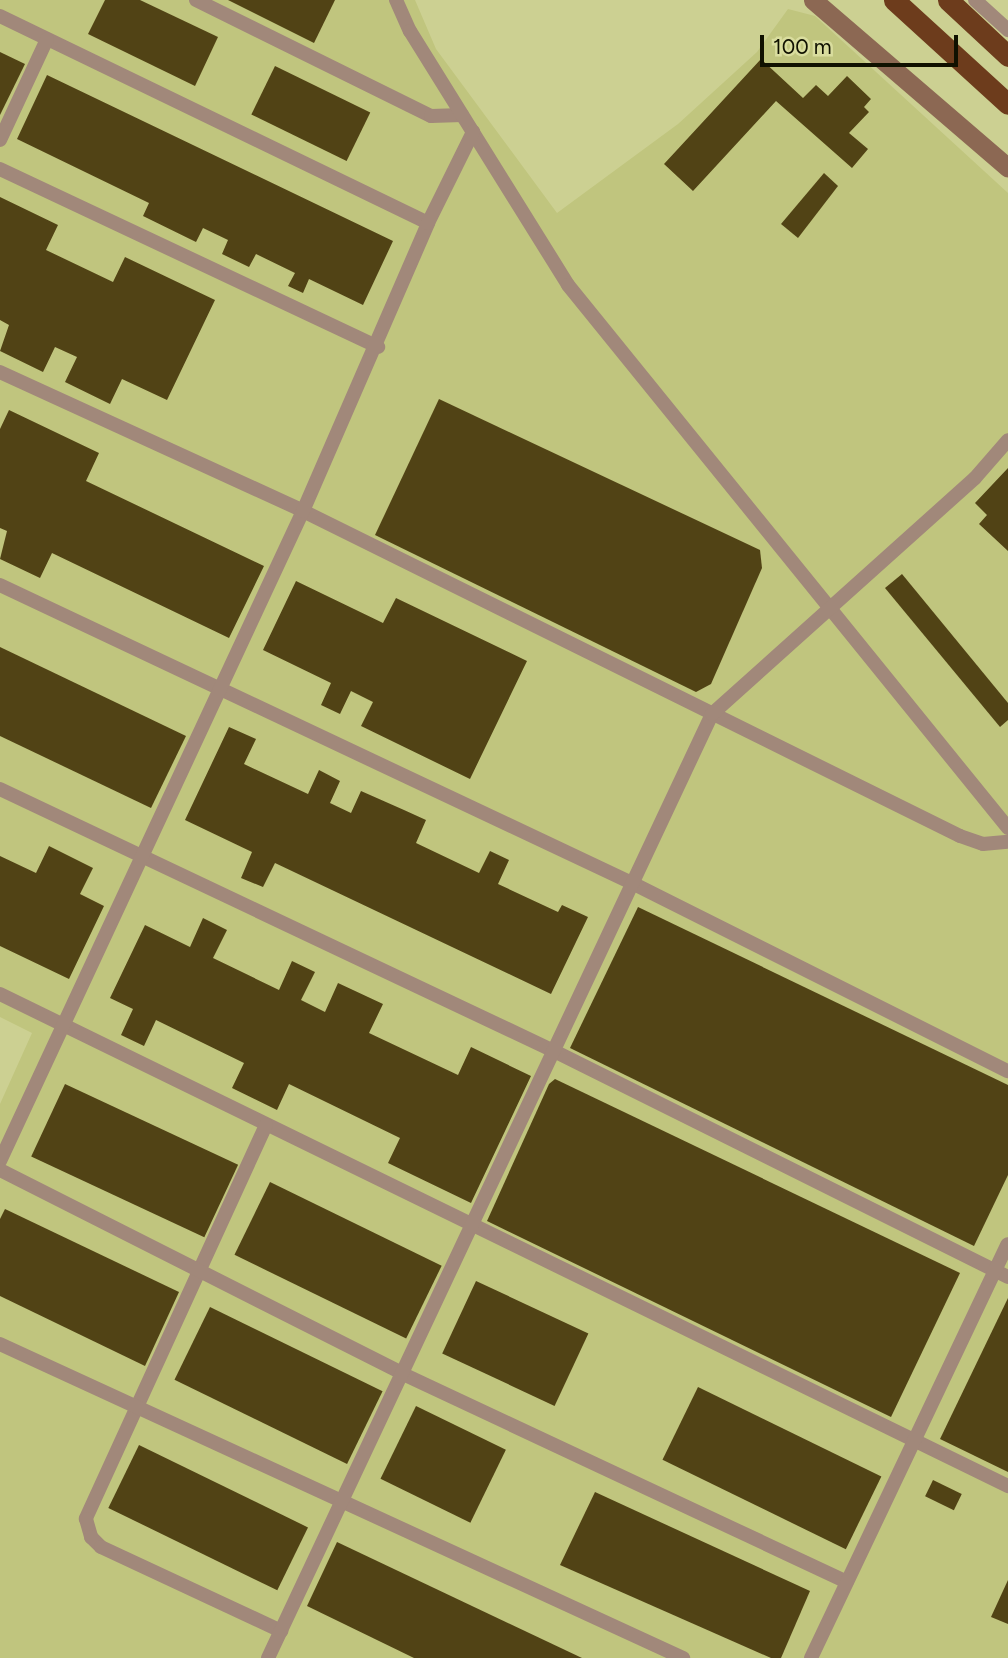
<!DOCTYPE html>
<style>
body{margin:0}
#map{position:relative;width:1008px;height:1658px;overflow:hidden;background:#ccd092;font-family:Figtree,sans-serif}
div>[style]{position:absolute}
.built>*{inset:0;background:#c0c57e}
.building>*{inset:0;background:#514315;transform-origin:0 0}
.street>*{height:14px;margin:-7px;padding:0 7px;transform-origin:7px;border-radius:7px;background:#a1887a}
.secondary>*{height:19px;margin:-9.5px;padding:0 9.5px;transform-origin:9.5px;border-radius:9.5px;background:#8c6853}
.highway>*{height:21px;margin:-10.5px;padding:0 10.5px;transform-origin:10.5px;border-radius:10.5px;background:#6d3c1c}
span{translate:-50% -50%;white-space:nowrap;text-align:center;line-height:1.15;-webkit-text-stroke:7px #d9dd9e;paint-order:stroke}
.scale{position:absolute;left:760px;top:35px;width:198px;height:32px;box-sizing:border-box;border:4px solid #101100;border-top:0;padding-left:9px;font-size:21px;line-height:24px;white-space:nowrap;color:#101100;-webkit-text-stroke:5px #d9dd9e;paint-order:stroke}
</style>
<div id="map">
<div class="built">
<div style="clip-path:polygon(0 0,415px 0,436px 49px,557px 213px,678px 124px,757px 52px,788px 9px,815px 16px,1008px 193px,1008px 1658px,0 1658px,0 1104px,32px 1033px,0 1017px)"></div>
</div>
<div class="building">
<div style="clip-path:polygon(105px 0,140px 0,218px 37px,195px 86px,88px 34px)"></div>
<div style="clip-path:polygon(228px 0,335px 0,314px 43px)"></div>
<div style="clip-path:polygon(0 52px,25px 64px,0 115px)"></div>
<div style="clip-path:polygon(761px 59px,803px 98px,816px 85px,828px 96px,847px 76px,871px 99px,864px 107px,869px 112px,849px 133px,868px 149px,852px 168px,776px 101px,693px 191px,664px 164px)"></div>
<div style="left:275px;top:66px;width:106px;height:54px;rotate:26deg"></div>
<div style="clip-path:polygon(47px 75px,393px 241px,363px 305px,309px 279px,303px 293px,288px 286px,295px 273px,256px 254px,249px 267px,222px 254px,228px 240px,203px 228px,196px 242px,143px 216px,149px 203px,17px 139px)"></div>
<div style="clip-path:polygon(824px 173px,838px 186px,798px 238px,781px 224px)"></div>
<div style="clip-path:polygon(0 197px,58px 225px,46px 250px,113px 282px,125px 257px,215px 300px,167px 400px,122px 379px,110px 404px,65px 382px,77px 357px,55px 347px,43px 372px,0 351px,9px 325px,0 320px)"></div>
<div style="clip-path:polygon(439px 399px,760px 550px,762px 568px,711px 684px,696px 692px,375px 535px)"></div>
<div style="clip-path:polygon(9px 410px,99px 453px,86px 481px,264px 566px,229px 638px,52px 553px,40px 578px,0 559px,7px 531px,0 528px,0 429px)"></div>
<div style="clip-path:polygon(1008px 468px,1008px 551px,979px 524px,987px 515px,975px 503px)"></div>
<div style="clip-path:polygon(902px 574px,1008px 703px,1008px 720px,1000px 727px,885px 588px)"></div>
<div style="clip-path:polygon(296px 581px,383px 623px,396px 598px,527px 661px,470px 779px,361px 726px,373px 702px,351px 691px,340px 714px,321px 705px,331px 683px,263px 650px)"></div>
<div style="clip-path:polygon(0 647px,186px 736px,151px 808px,0 736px)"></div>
<div style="clip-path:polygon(229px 727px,256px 739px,244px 764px,308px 794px,319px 770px,340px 781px,330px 803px,351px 813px,361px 791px,404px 810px,426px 820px,416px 843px,479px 873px,490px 851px,509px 860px,498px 884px,558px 912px,562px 905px,588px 917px,551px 994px,275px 863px,263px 887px,241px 878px,252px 852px,185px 820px)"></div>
<div style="clip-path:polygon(49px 846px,93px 868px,80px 894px,104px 906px,69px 979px,0 946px,0 856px,36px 873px)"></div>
<div style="clip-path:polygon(638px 907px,1008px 1085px,1008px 1175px,974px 1246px,570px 1048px)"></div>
<div style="clip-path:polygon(203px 918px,227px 930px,213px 958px,279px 990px,292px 961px,315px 972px,301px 1000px,325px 1012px,338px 983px,383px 1004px,369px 1033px,458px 1075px,471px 1047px,531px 1076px,471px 1203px,388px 1163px,400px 1138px,289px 1084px,277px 1110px,232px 1088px,244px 1063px,156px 1020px,144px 1046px,121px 1035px,133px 1009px,110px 998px,145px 925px,190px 947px)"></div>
<div style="clip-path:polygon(555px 1079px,960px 1273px,891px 1417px,487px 1221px,549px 1084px)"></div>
<div style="left:65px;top:1084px;width:191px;height:80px;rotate:25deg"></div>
<div style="left:270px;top:1182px;width:191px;height:81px;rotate:26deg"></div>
<div style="clip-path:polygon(5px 1209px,179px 1292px,145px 1366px,0 1296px,0 1219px)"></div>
<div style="left:476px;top:1281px;width:124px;height:80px;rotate:25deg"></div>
<div style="clip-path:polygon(1008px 1298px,1008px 1472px,940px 1439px)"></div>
<div style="left:210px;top:1307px;width:192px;height:81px;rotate:26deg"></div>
<div style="left:698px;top:1387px;width:204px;height:81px;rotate:26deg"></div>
<div style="left:416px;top:1406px;width:100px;height:81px;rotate:26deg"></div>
<div style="left:139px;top:1445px;width:188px;height:70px;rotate:26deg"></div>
<div style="left:933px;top:1480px;width:32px;height:18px;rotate:26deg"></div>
<div style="clip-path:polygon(595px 1492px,810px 1591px,781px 1658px,771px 1658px,560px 1565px)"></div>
<div style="clip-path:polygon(337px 1542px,582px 1658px,414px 1658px,307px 1606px)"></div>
<div style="clip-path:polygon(1008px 1580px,1008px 1624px,991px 1617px)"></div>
</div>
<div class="street">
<div style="left:196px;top:0;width:262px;rotate:26.3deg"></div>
<div style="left:431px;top:116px;width:31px;rotate:-2deg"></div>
<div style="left:396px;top:0;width:34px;rotate:66deg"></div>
<div style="left:410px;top:31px;width:299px;rotate:58.1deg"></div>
<div style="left:568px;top:285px;width:699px;rotate:50.98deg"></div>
<div style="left:975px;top:0;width:45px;rotate:42.3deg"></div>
<div style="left:0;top:16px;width:475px;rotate:25.8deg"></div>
<div style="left:0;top:140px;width:111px;rotate:-65deg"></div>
<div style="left:0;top:169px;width:418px;rotate:25.2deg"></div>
<div style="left:0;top:372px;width:333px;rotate:24.6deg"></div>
<div style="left:303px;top:511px;width:733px;rotate:26.32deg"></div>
<div style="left:960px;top:836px;width:24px;rotate:19deg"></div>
<div style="left:983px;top:844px;width:25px;rotate:-5deg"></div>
<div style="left:0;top:585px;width:701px;rotate:25.25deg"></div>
<div style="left:634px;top:884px;width:418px;rotate:26.6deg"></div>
<div style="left:0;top:789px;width:615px;rotate:25.32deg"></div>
<div style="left:556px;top:1052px;width:505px;rotate:26.46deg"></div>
<div style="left:0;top:994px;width:1122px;rotate:26.02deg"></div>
<div style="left:266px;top:1125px;width:433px;rotate:114.6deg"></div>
<div style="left:86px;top:1519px;width:19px;rotate:74deg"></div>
<div style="left:91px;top:1537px;width:14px;rotate:45deg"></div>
<div style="left:101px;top:1547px;width:199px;rotate:25deg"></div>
<div style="left:0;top:1161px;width:717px;rotate:-65.01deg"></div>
<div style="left:303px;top:511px;width:314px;rotate:-66.5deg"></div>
<div style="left:428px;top:223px;width:102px;rotate:-63.7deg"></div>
<div style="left:0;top:1170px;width:452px;rotate:26.8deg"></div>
<div style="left:403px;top:1374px;width:490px;rotate:25.1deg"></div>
<div style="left:0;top:1344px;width:752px;rotate:24.69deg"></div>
<div style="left:268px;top:1658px;width:1043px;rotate:-64.81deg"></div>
<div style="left:712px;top:714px;width:353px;rotate:-41.9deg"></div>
<div style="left:975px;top:478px;width:50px;rotate:-49deg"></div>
<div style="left:811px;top:1658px;width:458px;rotate:-64.6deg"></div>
</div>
<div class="secondary">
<div style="left:813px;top:0;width:257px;rotate:40.7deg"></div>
</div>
<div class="highway">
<div style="left:894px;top:0;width:154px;rotate:42.4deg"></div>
<div style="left:948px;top:0;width:82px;rotate:43deg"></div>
</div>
<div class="scale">100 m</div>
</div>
